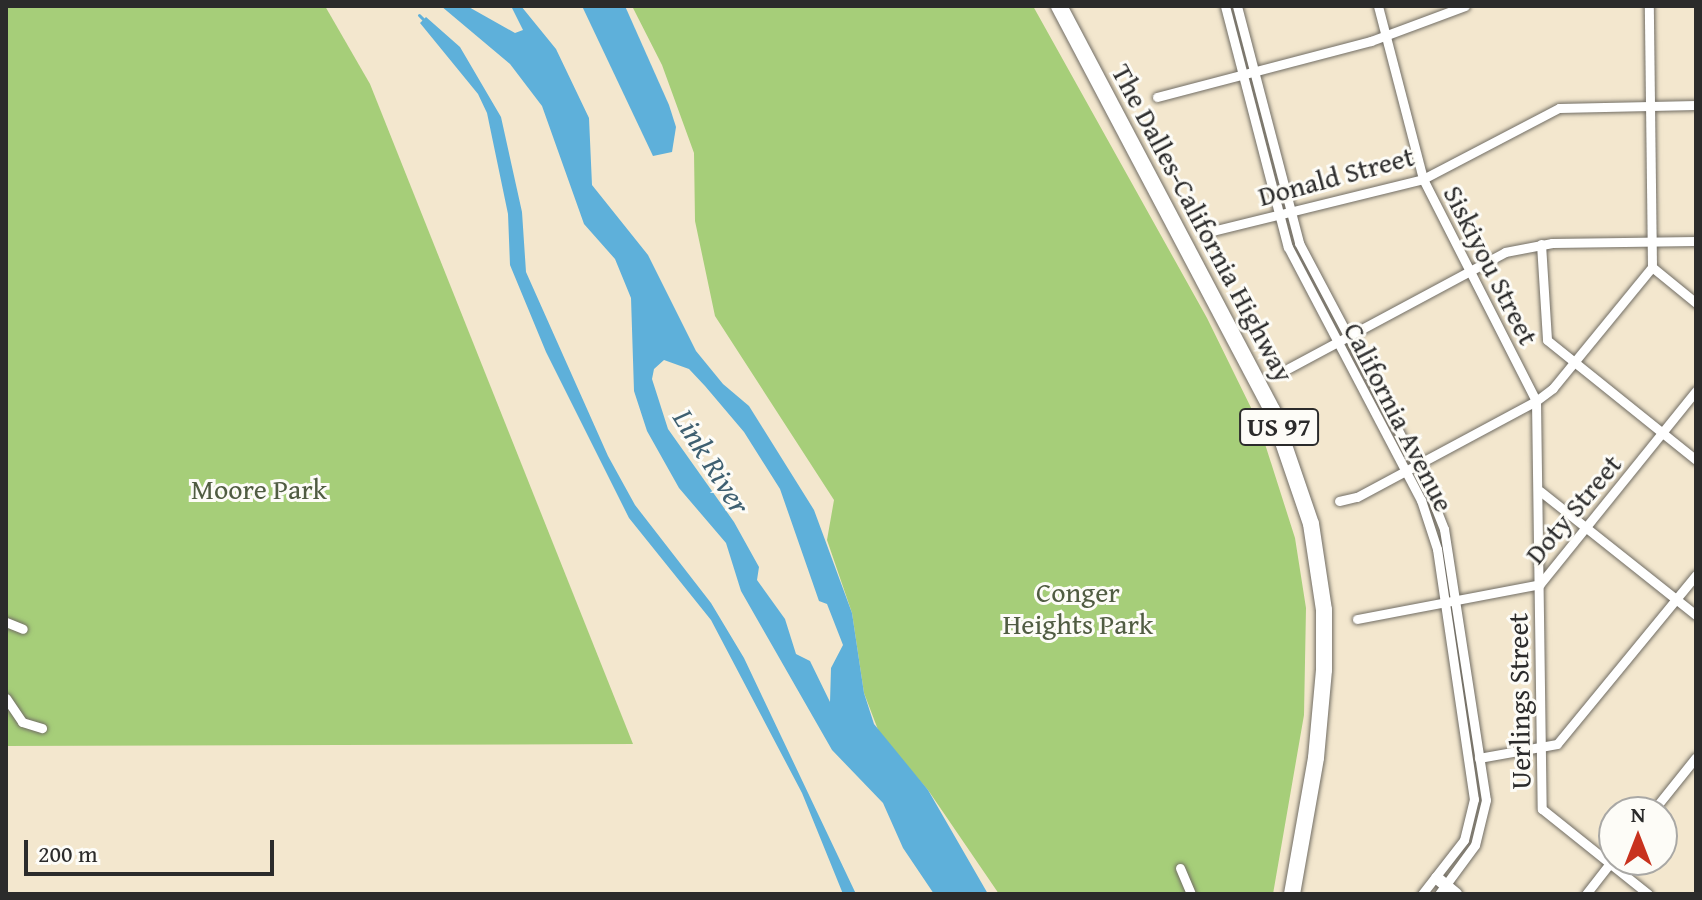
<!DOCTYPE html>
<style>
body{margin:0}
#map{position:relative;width:1702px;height:900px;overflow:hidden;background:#f3e7ce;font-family:"Gentium Book Plus",serif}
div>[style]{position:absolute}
.green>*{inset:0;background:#a6ce79}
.water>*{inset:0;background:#5eb0da}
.stream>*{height:3px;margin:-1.5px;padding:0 1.5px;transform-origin:1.5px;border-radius:1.5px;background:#5eb0da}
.roads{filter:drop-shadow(0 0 2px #716d64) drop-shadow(0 0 2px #716d64)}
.minor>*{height:9px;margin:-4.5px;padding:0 4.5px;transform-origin:4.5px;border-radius:4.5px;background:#fff}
.tertiary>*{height:12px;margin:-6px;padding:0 6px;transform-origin:6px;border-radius:6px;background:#fff}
.trunk>*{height:16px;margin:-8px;padding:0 8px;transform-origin:8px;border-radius:8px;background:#fff}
span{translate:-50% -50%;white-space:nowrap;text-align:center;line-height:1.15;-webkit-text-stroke:6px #fdfcf7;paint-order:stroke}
.shield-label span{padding:2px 6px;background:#fdfcf7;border:2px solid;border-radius:6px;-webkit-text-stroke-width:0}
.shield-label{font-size:26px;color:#2b2b2b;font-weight:700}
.street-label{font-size:28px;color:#2b2b2b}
.park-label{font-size:28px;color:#505c42}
.water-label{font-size:30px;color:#3f6071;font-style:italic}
.frame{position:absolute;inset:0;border:8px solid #2b2b2b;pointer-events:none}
.north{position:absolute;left:1598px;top:796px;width:80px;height:80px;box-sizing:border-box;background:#fdfcf7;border:2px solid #a9a8a5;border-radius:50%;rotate:0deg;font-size:22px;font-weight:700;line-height:32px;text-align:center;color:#2b2b2b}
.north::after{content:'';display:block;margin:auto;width:28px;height:36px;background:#c8321e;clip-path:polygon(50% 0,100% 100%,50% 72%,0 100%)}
.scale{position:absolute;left:24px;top:840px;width:250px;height:36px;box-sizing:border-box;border:4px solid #2b2b2b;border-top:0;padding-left:10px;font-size:24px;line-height:28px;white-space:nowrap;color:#2b2b2b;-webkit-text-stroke:6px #fdfcf7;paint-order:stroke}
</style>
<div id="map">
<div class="green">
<div style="clip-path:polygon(6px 6px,325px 6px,370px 84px,633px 744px,6px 746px)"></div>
<div style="clip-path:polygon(632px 6px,1033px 6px,1207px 318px,1258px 422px,1295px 538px,1306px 608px,1304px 715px,1273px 894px,999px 894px,928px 790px,880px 735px,864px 693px,852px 613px,827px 540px,834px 500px,715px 316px,695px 221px,694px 153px,662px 65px)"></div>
</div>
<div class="water">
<div style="clip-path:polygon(evenodd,441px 6px,467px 6px,515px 33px,523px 30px,511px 6px,521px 6px,556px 49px,589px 118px,592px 185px,648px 255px,696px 351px,723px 384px,749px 406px,814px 510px,852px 613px,864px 693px,874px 724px,928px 790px,988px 894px,934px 894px,903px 848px,883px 803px,832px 750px,741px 591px,726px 543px,679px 488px,647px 431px,634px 391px,631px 298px,615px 259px,584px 224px,542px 106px,510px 64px,441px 6px,664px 360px,689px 369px,705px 386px,744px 432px,780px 489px,819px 601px,827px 604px,843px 645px,831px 668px,830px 702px,810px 661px,796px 654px,785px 619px,757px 580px,759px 567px,734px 522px,668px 429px,652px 379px,654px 369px,664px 360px)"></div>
<div style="clip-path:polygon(582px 6px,625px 6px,669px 105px,676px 127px,672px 152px,653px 156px)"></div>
<div style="clip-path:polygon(426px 17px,460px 47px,501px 117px,522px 212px,526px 272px,608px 456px,635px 505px,711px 603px,744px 658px,856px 894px,843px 894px,802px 793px,711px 620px,629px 518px,546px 352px,510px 265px,508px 214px,487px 113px,478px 94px,420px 23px)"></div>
</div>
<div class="stream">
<div style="left:419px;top:15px;width:10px;rotate:45deg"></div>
</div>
<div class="roads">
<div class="minor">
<div style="left:1225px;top:6px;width:249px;rotate:75.4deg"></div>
<div style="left:1288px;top:247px;width:286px;rotate:62.3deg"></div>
<div style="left:1421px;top:500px;width:52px;rotate:71.9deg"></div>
<div style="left:1437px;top:549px;width:253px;rotate:81.6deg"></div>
<div style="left:1474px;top:799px;width:42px;rotate:103.7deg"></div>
<div style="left:1464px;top:840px;width:68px;rotate:127.9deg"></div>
<div style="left:1237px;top:6px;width:245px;rotate:75.3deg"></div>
<div style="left:1299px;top:243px;width:269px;rotate:62.1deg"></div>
<div style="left:1425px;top:481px;width:52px;rotate:68.4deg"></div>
<div style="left:1444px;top:529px;width:274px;rotate:81.2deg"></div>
<div style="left:1486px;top:800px;width:46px;rotate:103.7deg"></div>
<div style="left:1475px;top:845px;width:61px;rotate:126.3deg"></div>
<div style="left:1378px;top:6px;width:179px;rotate:75.4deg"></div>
<div style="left:1423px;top:179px;width:249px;rotate:63deg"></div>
<div style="left:1536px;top:401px;width:408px;rotate:89.2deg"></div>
<div style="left:1542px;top:809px;width:136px;rotate:38.7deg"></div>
<div style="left:1157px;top:97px;width:221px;rotate:-14.7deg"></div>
<div style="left:1371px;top:41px;width:100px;rotate:-20.4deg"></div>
<div style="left:1212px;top:231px;width:217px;rotate:-13.8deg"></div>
<div style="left:1423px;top:179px;width:153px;rotate:-27.6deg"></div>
<div style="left:1559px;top:108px;width:137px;rotate:-1.3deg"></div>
<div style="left:1541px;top:244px;width:96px;rotate:86.4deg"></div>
<div style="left:1547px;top:340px;width:191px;rotate:38.8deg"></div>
<div style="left:1652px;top:267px;width:57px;rotate:39.3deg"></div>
<div style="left:1289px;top:368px;width:245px;rotate:-28.2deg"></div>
<div style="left:1505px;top:252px;width:48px;rotate:-10.8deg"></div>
<div style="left:1552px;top:243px;width:144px;rotate:-0.8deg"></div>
<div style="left:1540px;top:491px;width:199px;rotate:38.5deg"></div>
<div style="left:1339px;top:501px;width:18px;rotate:-13deg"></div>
<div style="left:1357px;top:497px;width:203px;rotate:-28.2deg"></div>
<div style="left:1536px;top:401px;width:21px;rotate:-37deg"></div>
<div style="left:1553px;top:388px;width:156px;rotate:-50.7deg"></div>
<div style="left:1652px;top:267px;width:261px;rotate:-90.7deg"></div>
<div style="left:1357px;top:619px;width:186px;rotate:-10.8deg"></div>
<div style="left:1540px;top:584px;width:248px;rotate:-51.1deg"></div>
<div style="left:6px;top:622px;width:18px;rotate:22deg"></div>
<div style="left:6px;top:698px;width:29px;rotate:56deg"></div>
<div style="left:22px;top:722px;width:21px;rotate:17deg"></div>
<div style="left:1479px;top:758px;width:79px;rotate:-10.2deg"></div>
<div style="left:1557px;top:744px;width:219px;rotate:-50.6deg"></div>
<div style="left:1652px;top:812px;width:70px;rotate:-51.3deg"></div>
<div style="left:1180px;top:868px;width:28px;rotate:67deg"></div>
<div style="left:1586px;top:894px;width:46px;rotate:-52.1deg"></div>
</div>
<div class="tertiary">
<div style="left:1437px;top:878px;width:25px;rotate:40deg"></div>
</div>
<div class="trunk">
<div style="left:1059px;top:6px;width:457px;rotate:62.2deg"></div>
<div style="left:1272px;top:410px;width:120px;rotate:71.1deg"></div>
<div style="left:1311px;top:524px;width:87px;rotate:81.4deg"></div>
<div style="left:1324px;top:610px;width:60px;rotate:90deg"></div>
<div style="left:1324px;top:670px;width:88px;rotate:95.2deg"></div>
<div style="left:1316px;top:758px;width:138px;rotate:100deg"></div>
</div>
</div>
<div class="shield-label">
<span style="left:1279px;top:427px">US 97</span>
</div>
<div class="street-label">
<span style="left:1336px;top:176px;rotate:-15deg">Donald Street</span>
<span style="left:1203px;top:223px;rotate:62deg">The Dalles-California Highway</span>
<span style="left:1491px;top:265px;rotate:63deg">Siskiyou Street</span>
<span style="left:1399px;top:417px;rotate:63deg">California Avenue</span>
<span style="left:1573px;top:509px;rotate:-50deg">Doty Street</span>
<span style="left:1519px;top:701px;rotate:-91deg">Uerlings Street</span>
</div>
<div class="park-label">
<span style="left:259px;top:489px">Moore Park</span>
<span style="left:1078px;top:608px">Conger<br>Heights Park</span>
</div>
<div class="water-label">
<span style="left:712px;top:461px;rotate:58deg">Link River</span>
</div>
<div class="frame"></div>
<div class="north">N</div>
<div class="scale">200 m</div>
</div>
